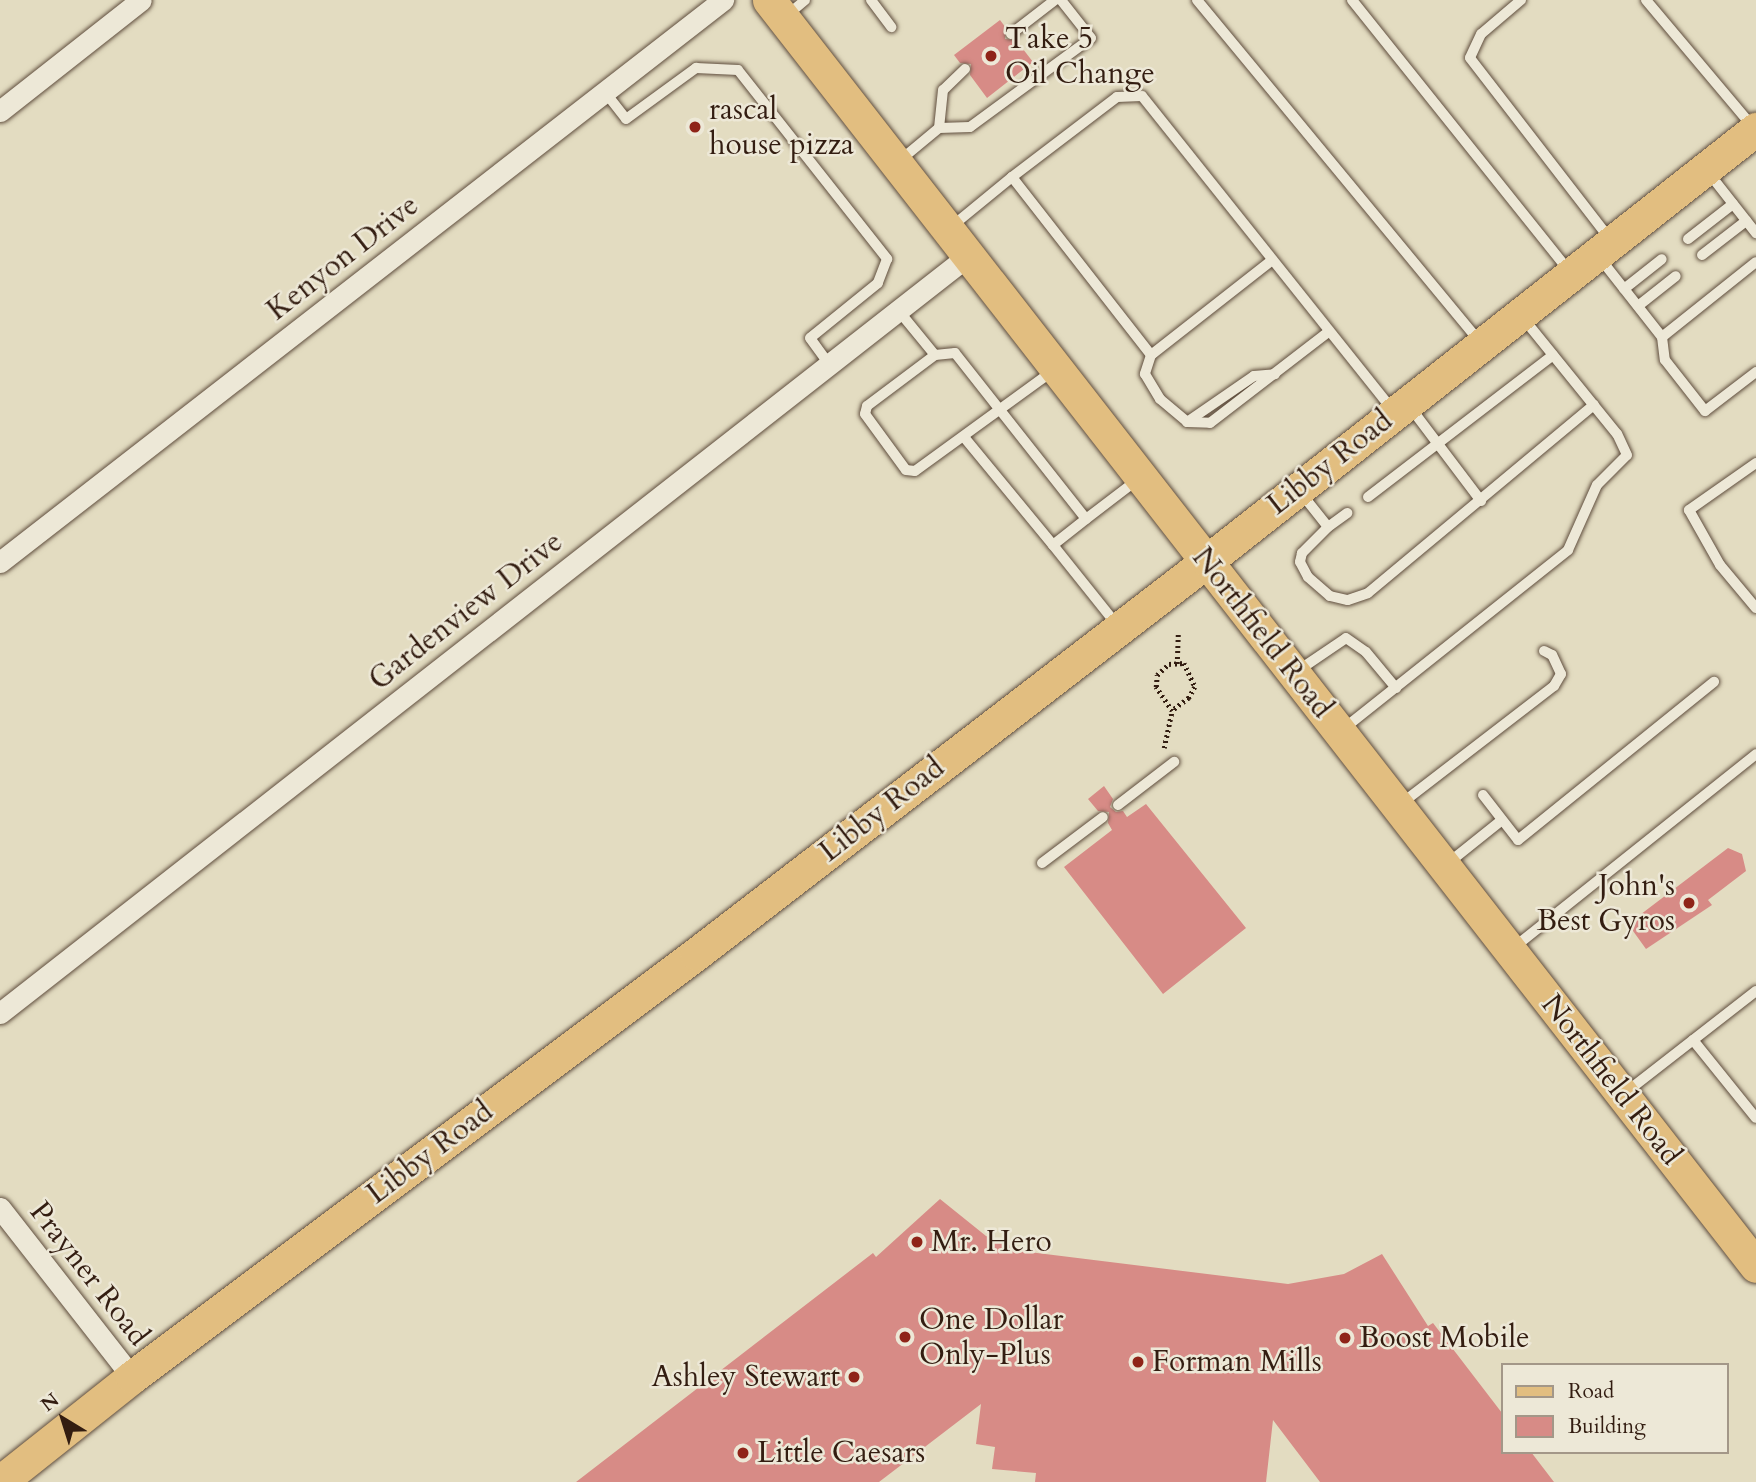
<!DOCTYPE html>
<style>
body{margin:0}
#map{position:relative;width:1756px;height:1482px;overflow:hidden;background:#e3dcc1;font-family:Cardo,serif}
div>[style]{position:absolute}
.building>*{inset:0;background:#d78b86}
.path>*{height:4.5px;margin-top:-2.25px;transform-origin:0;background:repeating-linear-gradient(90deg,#331d11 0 2px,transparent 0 5.5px)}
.roads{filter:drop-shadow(0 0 2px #5f4d3d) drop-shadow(0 0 2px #5f4d3d)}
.lane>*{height:10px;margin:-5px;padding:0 5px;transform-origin:5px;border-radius:5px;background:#ede8d7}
.street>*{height:21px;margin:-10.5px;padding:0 10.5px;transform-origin:10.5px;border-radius:10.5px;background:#ede8d7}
.primary>*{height:33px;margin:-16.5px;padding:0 16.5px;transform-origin:16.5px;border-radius:16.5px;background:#e2be80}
.dots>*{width:19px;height:19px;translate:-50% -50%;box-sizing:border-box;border:4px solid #ede8d7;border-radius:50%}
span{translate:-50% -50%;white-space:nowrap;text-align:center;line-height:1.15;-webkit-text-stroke:5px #ede8d7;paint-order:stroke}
.poi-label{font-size:30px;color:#331d11}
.left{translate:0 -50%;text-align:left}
.right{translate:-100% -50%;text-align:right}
.street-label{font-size:30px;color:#331d11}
.legend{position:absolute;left:1501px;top:1363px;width:228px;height:91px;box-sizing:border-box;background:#ede8d7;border:2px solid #a39788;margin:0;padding:9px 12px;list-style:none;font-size:21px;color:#331d11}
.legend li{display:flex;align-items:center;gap:14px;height:35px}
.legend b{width:35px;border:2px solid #a39788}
.north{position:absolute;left:28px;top:1384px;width:70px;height:70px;-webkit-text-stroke:5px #ede8d7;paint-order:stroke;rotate:322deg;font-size:19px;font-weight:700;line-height:28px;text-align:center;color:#331d11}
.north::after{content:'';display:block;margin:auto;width:24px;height:32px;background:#331d11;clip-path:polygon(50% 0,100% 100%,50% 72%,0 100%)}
</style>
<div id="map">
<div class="building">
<div style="clip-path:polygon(1000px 20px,1006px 28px,1005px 39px,1016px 40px,1033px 62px,987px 98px,970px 75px,971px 64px,960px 63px,954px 55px)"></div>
<div style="clip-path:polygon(1104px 786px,1113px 799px,1110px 807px,1116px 812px,1123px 811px,1127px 817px,1146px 804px,1246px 928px,1163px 994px,1064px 867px,1112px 830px,1108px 823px,1109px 812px,1098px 811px,1088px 799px)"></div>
<div style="clip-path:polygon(1728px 848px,1742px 854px,1746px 871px,1708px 900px,1712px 905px,1646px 949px,1628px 924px)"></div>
<div style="clip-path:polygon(940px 1199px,986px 1236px,1029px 1252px,1288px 1284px,1344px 1274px,1382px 1254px,1428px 1326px,1433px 1323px,1502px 1413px,1502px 1452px,1531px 1452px,1554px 1482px,1320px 1482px,1273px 1420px,1266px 1482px,1035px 1482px,1036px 1473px,992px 1469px,995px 1447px,976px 1444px,981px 1404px,879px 1482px,576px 1482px,873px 1253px,876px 1257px)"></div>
</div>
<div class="path">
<div style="left:1177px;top:664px;width:31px;rotate:-88deg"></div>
<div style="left:1164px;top:748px;width:38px;rotate:-78deg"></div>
<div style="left:1172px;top:711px;width:29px;rotate:-124deg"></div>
<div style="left:1156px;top:687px;width:12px;rotate:-85deg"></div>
<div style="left:1157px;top:675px;width:16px;rotate:-43deg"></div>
<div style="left:1169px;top:664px;width:15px;rotate:-4deg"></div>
<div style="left:1184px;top:663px;width:26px;rotate:65deg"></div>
<div style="left:1195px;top:687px;width:13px;rotate:119deg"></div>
<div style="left:1189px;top:698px;width:21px;rotate:143deg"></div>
</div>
<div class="roads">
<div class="lane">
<div style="left:871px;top:0;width:34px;rotate:53deg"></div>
<div style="left:1197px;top:0;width:442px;rotate:50.4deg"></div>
<div style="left:1352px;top:0;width:346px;rotate:51.3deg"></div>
<div style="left:1521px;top:0;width:52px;rotate:139.6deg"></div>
<div style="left:1481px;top:34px;width:26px;rotate:115deg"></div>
<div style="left:1470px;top:58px;width:227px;rotate:52.3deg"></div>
<div style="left:1646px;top:0;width:165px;rotate:49.9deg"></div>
<div style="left:785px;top:17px;width:26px;rotate:-40deg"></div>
<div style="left:1011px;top:34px;width:56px;rotate:-37.7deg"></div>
<div style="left:965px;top:69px;width:30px;rotate:136deg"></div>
<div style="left:943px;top:90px;width:38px;rotate:96deg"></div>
<div style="left:939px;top:128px;width:31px;rotate:-2deg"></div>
<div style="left:970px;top:127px;width:150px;rotate:-36.3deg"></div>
<div style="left:1091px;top:38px;width:48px;rotate:-128.3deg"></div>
<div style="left:605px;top:92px;width:34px;rotate:52deg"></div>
<div style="left:626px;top:119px;width:87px;rotate:-36.1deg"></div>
<div style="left:696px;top:68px;width:42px;rotate:2.7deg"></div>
<div style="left:738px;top:70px;width:241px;rotate:51.7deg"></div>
<div style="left:887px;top:259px;width:26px;rotate:111deg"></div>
<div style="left:878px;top:283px;width:87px;rotate:141deg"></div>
<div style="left:810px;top:338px;width:32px;rotate:54deg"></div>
<div style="left:898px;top:162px;width:53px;rotate:-39.7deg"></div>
<div style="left:1708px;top:172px;width:78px;rotate:51.8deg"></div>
<div style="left:1012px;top:177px;width:132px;rotate:-37.3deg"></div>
<div style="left:1117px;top:97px;width:25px;rotate:-2deg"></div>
<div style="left:1142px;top:96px;width:404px;rotate:51.4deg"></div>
<div style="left:951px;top:227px;width:79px;rotate:-39.3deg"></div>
<div style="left:1012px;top:177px;width:226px;rotate:52deg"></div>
<div style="left:1688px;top:239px;width:57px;rotate:-37.9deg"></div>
<div style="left:1702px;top:255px;width:56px;rotate:-37.7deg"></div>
<div style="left:1599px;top:257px;width:102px;rotate:51.8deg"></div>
<div style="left:1662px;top:337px;width:120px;rotate:-38.6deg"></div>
<div style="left:1271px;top:261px;width:152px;rotate:141.9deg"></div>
<div style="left:1151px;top:355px;width:20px;rotate:108deg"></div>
<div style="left:1145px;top:374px;width:29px;rotate:59deg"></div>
<div style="left:1160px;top:399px;width:35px;rotate:40deg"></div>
<div style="left:1187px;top:422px;width:23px;rotate:2deg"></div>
<div style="left:1210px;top:423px;width:148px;rotate:-37.6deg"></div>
<div style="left:1624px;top:289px;width:48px;rotate:-38.3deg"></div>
<div style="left:1638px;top:306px;width:48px;rotate:-38.3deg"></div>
<div style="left:898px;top:310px;width:58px;rotate:50.6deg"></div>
<div style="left:935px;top:355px;width:20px;rotate:-6deg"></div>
<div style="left:955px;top:353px;width:211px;rotate:51.7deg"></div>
<div style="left:1086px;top:519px;width:42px;rotate:141.8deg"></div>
<div style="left:1053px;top:545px;width:140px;rotate:-129.5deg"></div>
<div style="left:1662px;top:337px;width:23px;rotate:83deg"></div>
<div style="left:1665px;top:360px;width:65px;rotate:51.9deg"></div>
<div style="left:1705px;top:411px;width:64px;rotate:-37.4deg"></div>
<div style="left:935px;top:355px;width:85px;rotate:143.1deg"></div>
<div style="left:867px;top:406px;width:8px;rotate:104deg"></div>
<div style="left:865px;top:414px;width:69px;rotate:53.8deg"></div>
<div style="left:906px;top:470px;width:9px;rotate:6deg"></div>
<div style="left:915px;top:471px;width:172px;rotate:-36deg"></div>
<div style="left:1410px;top:407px;width:118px;rotate:52.9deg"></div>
<div style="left:1187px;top:422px;width:81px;rotate:-34.5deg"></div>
<div style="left:1254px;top:376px;width:21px;rotate:-5deg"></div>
<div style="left:1756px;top:463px;width:82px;rotate:145deg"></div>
<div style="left:1689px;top:510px;width:63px;rotate:60.6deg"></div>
<div style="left:1720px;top:565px;width:56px;rotate:50.1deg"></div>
<div style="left:1301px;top:493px;width:43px;rotate:51.5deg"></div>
<div style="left:1328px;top:527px;width:24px;rotate:-36deg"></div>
<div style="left:1368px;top:497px;width:233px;rotate:-37.5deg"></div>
<div style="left:1086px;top:519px;width:64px;rotate:-37.4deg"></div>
<div style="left:1328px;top:527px;width:37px;rotate:135deg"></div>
<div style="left:1302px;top:553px;width:9px;rotate:103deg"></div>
<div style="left:1300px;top:562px;width:17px;rotate:62deg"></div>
<div style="left:1308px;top:577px;width:29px;rotate:41deg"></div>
<div style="left:1330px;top:596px;width:18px;rotate:13deg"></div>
<div style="left:1348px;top:600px;width:21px;rotate:-19deg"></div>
<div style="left:1368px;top:593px;width:294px;rotate:-39.8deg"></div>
<div style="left:1053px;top:545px;width:102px;rotate:51.3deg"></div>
<div style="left:1296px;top:672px;width:60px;rotate:-34.2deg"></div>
<div style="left:1346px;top:638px;width:24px;rotate:35deg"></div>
<div style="left:1366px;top:652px;width:47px;rotate:50.2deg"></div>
<div style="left:1342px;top:730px;width:289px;rotate:-38.5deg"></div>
<div style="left:1568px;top:550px;width:71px;rotate:-66deg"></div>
<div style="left:1597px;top:485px;width:42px;rotate:-45deg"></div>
<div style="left:1627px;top:455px;width:23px;rotate:-115deg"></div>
<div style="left:1617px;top:434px;width:148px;rotate:-129deg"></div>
<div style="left:1483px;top:795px;width:57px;rotate:52.1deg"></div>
<div style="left:1518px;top:840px;width:252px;rotate:-38.9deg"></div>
<div style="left:1402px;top:803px;width:192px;rotate:-37.6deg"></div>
<div style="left:1554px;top:686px;width:14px;rotate:-60deg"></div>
<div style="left:1561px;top:674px;width:21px;rotate:-115deg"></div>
<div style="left:1552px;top:655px;width:9px;rotate:-153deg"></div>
<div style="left:1118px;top:805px;width:71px;rotate:-37.5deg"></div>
<div style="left:1042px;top:863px;width:76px;rotate:-37deg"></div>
<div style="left:1447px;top:864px;width:70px;rotate:-38.7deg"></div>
<div style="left:1512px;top:949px;width:312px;rotate:-38.6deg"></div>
<div style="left:1693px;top:1040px;width:100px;rotate:51.1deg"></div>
<div style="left:1625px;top:1093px;width:166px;rotate:-37.9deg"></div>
</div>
<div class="street">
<div style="left:0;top:111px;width:179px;rotate:-38.2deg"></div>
<div style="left:0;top:562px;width:916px;rotate:-37.86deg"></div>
<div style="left:0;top:1013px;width:1229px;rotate:-38.03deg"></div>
<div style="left:0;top:1208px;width:214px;rotate:52deg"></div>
</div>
<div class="primary">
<div style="left:769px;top:0;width:1605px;rotate:52.06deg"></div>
<div style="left:0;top:1482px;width:169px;rotate:-38.5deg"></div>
<div style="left:132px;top:1377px;width:705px;rotate:-36.87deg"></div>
<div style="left:696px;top:954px;width:645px;rotate:-37.56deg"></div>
<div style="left:1207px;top:561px;width:699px;rotate:-38.2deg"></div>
</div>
</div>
<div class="dots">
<div style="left:991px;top:56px;background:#8f2418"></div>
<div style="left:695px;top:127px;background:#8f2418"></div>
<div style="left:1689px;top:903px;background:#8f2418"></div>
<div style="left:917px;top:1242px;background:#8f2418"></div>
<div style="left:905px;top:1337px;background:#8f2418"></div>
<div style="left:1345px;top:1338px;background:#8f2418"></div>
<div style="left:1138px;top:1362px;background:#8f2418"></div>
<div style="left:854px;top:1377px;background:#8f2418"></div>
<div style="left:743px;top:1453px;background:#8f2418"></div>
</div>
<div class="poi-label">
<span class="left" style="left:1005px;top:56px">Take 5<br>Oil Change</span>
<span class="left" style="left:709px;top:127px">rascal<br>house pizza</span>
<span class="right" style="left:1675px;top:903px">John's<br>Best Gyros</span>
<span class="left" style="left:931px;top:1242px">Mr. Hero</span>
<span class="left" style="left:919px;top:1337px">One Dollar<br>Only-Plus</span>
<span class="left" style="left:1359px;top:1338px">Boost Mobile</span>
<span class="left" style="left:1152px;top:1362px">Forman Mills</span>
<span class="right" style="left:840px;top:1377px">Ashley Stewart</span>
<span class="left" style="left:757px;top:1453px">Little Caesars</span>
</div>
<div class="street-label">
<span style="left:343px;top:258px;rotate:-38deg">Kenyon Drive</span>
<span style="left:1330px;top:463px;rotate:-38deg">Libby Road</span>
<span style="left:466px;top:611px;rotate:-38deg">Gardenview Drive</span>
<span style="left:1262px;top:633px;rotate:52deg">Northfield Road</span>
<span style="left:882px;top:810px;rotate:-38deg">Libby Road</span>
<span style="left:1611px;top:1080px;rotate:52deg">Northfield Road</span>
<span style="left:430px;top:1153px;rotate:-37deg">Libby Road</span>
<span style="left:89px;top:1274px;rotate:52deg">Prayner Road</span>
</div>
<ul class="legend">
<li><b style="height:9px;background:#e2be80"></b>Road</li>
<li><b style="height:19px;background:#d78b86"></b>Building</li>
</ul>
<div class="north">N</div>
</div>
